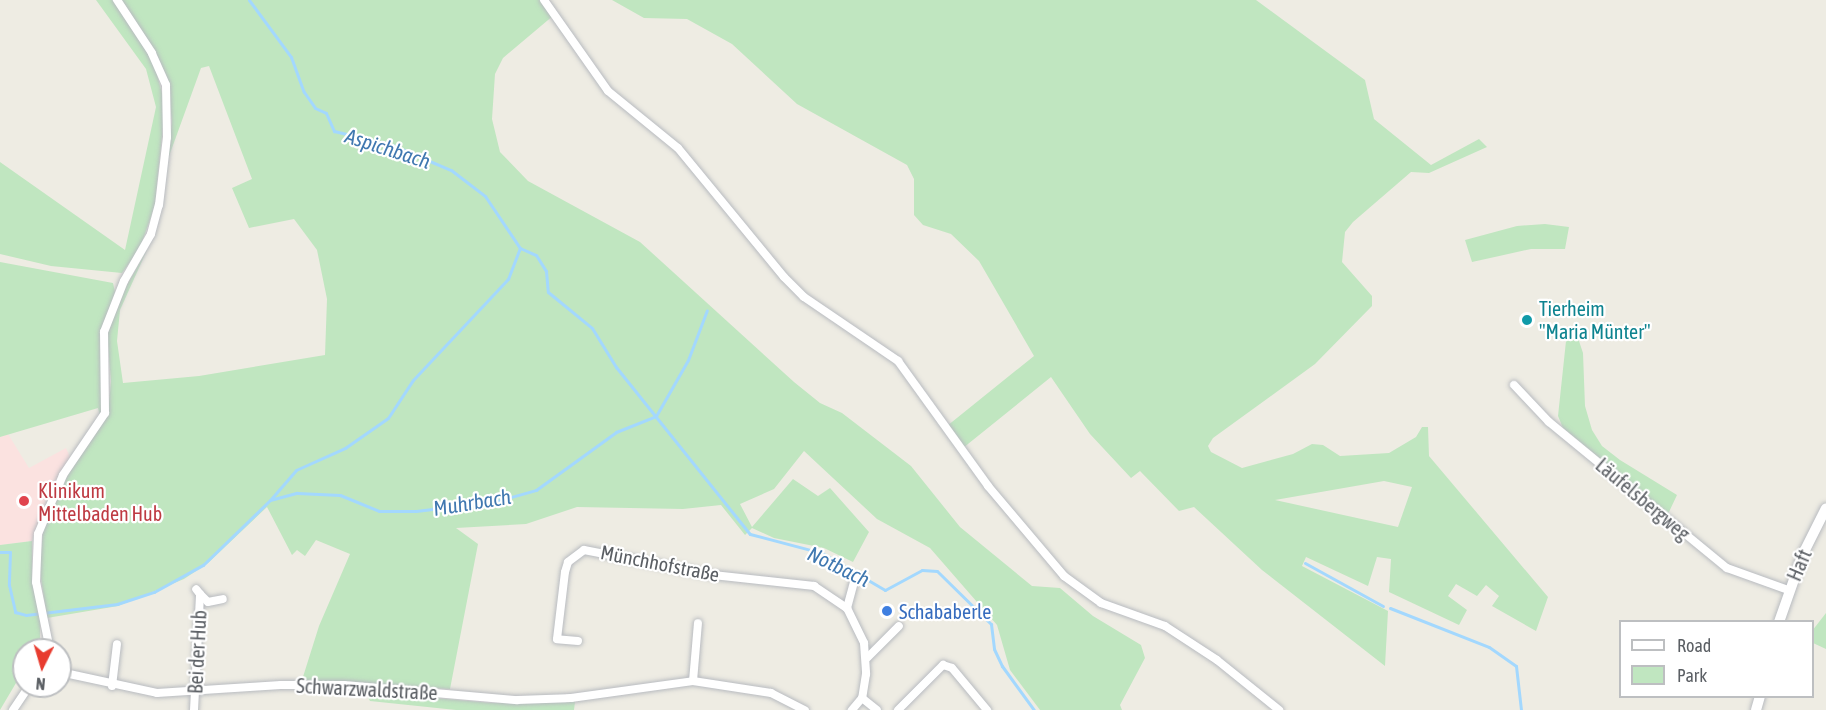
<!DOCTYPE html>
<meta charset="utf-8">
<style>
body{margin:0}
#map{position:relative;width:1826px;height:710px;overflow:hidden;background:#eeece3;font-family:"Asap Condensed",sans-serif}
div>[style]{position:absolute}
.medical>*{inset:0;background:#fbe2e0}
.green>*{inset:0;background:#c0e6c0}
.stream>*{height:3px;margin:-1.5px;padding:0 1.5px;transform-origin:1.5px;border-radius:1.5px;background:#a3d8fe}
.roads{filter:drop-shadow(0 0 2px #b8bbc0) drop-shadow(0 0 2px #b8bbc0)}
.street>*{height:8px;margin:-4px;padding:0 4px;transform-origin:4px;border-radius:4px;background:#fff}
.secondary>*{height:10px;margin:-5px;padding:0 5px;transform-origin:5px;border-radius:5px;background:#fff}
.dots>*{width:16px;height:16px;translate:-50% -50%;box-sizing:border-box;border:3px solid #fff;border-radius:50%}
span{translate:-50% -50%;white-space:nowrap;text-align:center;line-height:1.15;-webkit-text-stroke:4.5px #fff;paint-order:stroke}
.culture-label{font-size:20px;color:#0d838f}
.left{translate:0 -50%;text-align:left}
.health-label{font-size:20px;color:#be3a42}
.street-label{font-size:20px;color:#5b5f64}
.shop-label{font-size:20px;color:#366cbe}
.water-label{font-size:21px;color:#4078b0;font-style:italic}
.legend{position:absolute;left:1619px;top:620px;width:195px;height:78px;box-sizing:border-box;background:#fff;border:2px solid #bdbfc1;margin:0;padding:8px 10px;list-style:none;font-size:18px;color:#5b5f64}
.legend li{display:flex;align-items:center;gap:12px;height:30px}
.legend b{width:30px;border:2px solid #bdbfc1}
.north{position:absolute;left:12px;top:638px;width:60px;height:60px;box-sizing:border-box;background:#fff;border:2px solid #bdbfc1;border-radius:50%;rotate:185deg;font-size:16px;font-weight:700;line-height:24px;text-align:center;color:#5b5f64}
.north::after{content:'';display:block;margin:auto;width:21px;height:27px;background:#e83c2f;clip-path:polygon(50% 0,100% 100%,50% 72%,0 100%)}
</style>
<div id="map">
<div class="medical">
<div style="clip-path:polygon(8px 434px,29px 468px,66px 448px,71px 459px,40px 517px,32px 541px,0 545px,0 437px)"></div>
</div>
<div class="green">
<div style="clip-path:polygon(96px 0,114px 0,141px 40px,155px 67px,165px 105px,155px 205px,140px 248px,122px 273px,51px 266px,0 254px,0 162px,125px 250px,156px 107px,146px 69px)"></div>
<div style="clip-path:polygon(121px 0,542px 0,554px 15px,503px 58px,495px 74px,492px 119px,500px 152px,528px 181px,640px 242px,794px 382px,820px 403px,842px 413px,911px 466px,960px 527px,1032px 586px,1060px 588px,1093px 616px,1141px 645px,1145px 658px,1120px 705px,1122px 710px,1040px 710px,1010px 670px,997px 625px,930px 548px,877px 519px,804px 451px,774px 489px,740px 504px,752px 527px,793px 479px,818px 496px,830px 488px,869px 532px,853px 562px,824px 548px,774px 538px,752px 528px,745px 535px,721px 505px,683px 509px,577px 507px,526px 524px,456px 528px,478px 544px,450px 689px,302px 680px,319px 626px,350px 554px,316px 540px,305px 556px,297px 550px,292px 555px,267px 507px,208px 563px,184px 579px,118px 606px,47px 618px,39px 565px,44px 526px,69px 473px,108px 414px,111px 381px,107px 334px,119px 299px,147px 250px,120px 310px,117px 341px,123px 383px,199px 376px,325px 355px,327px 299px,317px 250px,294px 219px,249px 228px,232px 188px,252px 179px,209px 66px,201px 68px,168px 159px,172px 121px,167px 77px,155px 51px)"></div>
<div style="clip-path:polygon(evenodd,612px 0,1256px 0,1365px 80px,1374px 119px,1431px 165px,1479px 139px,1487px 147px,1429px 173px,1411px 172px,1353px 222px,1345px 232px,1342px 262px,1372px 296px,1372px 306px,1315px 364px,1213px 438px,1208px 446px,1211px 452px,1242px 468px,1293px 454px,1312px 444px,1323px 445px,1340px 456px,1389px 453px,1416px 437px,1422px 427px,1428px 427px,1429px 456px,1548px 597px,1536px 631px,1492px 606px,1499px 596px,1486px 585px,1477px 596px,1456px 584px,1448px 596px,1467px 610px,1459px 625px,1389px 592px,1391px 559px,1377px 557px,1368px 586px,1306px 557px,1302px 566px,1388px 611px,1385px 666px,1262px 570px,1194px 507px,1179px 511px,1140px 471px,1131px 478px,1090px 434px,1051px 377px,963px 448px,947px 426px,1034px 356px,979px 261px,951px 234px,923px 225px,914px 215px,914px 179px,907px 165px,797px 104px,732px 44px,687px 19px,644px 18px,612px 0,1384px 481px,1412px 487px,1398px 527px,1275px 500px,1384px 481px)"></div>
<div style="clip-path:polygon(1545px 224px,1569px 227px,1565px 249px,1531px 249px,1472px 262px,1465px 240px,1517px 226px)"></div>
<div style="clip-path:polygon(0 262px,113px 283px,115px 292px,102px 330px,104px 400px,100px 416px,98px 408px,0 437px)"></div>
<div style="clip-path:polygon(1578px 338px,1583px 353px,1585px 406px,1592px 430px,1602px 446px,1620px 460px,1677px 495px,1668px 514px,1563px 428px,1558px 416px,1566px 341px)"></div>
<div style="clip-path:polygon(32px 541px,32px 580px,40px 620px,40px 650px,24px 650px,24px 677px,16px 683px,0 710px,0 545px)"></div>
<div style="clip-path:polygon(1826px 613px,1826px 649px,1813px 643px,1812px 631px)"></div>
<div style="clip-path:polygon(365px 692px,492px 703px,575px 702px,574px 710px,456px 710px,370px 701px)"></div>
</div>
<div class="stream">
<div style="left:249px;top:0;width:71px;rotate:53.6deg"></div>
<div style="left:291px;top:57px;width:37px;rotate:70deg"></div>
<div style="left:304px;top:92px;width:19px;rotate:55deg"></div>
<div style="left:315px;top:108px;width:12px;rotate:24deg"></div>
<div style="left:326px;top:113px;width:20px;rotate:66deg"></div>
<div style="left:334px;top:131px;width:60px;rotate:13.6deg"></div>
<div style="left:392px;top:145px;width:64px;rotate:23deg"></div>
<div style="left:451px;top:170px;width:43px;rotate:37.4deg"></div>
<div style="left:485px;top:196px;width:63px;rotate:56.1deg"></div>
<div style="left:520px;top:248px;width:17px;rotate:24deg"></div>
<div style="left:536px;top:255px;width:19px;rotate:58deg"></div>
<div style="left:546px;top:271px;width:21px;rotate:85deg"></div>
<div style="left:548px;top:292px;width:57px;rotate:39.3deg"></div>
<div style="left:592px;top:328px;width:46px;rotate:58.4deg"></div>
<div style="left:616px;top:367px;width:214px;rotate:51.3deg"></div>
<div style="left:750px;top:534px;width:74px;rotate:14.8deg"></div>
<div style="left:822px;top:553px;width:73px;rotate:30.4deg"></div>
<div style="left:885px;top:590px;width:42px;rotate:-28.4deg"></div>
<div style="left:922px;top:570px;width:15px;rotate:4deg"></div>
<div style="left:937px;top:571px;width:76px;rotate:44.5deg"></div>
<div style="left:991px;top:624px;width:25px;rotate:83deg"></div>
<div style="left:994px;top:649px;width:19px;rotate:65deg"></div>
<div style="left:1002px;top:666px;width:54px;rotate:54deg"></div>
<div style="left:656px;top:416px;width:64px;rotate:-60.3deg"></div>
<div style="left:688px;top:360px;width:53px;rotate:-69.2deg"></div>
<div style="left:271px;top:499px;width:38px;rotate:-49deg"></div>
<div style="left:296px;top:470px;width:54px;rotate:-24.2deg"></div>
<div style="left:345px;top:448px;width:52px;rotate:-34.9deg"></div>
<div style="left:388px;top:418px;width:45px;rotate:-56.7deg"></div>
<div style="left:413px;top:380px;width:139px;rotate:-46.8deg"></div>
<div style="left:508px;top:279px;width:33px;rotate:-69deg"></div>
<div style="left:0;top:552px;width:10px"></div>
<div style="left:10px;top:552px;width:33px;rotate:92deg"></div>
<div style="left:9px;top:585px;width:28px;rotate:77deg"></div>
<div style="left:15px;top:612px;width:11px;rotate:15deg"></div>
<div style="left:26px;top:615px;width:92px;rotate:-6.9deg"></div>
<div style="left:117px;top:604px;width:39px;rotate:-18deg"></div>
<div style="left:154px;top:592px;width:56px;rotate:-28.9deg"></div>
<div style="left:203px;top:565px;width:93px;rotate:-44.1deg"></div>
<div style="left:270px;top:500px;width:28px;rotate:-15deg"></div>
<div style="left:297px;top:493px;width:43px;rotate:2.7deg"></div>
<div style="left:340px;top:495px;width:42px;rotate:22.3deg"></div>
<div style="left:379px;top:511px;width:37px"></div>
<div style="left:416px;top:511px;width:82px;rotate:-7deg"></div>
<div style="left:497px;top:501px;width:41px;rotate:-15.8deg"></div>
<div style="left:536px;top:490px;width:99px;rotate:-35.9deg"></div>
<div style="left:616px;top:432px;width:43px;rotate:-21.8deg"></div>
<div style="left:1305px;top:563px;width:89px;rotate:28.9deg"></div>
<div style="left:1390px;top:608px;width:106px;rotate:21.5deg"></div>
<div style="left:1489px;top:647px;width:33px;rotate:35deg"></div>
<div style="left:1516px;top:666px;width:44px;rotate:83.5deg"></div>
</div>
<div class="roads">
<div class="street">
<div style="left:544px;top:0;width:111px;rotate:54.9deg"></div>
<div style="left:608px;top:91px;width:90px;rotate:39.2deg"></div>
<div style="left:678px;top:148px;width:167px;rotate:50.6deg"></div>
<div style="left:784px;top:277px;width:28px;rotate:45deg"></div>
<div style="left:804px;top:297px;width:114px;rotate:34.2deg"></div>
<div style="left:898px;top:361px;width:154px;rotate:54.2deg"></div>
<div style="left:988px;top:486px;width:118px;rotate:49.8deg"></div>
<div style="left:1064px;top:576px;width:46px;rotate:36.1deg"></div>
<div style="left:1101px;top:603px;width:68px;rotate:19.8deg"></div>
<div style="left:1165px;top:626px;width:62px;rotate:33.2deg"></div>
<div style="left:1217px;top:660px;width:80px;rotate:38.9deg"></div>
<div style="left:1514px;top:385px;width:51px;rotate:46.6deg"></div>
<div style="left:1549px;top:422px;width:230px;rotate:39.4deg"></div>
<div style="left:1727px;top:568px;width:65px;rotate:19.8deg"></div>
<div style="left:200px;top:594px;width:11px;rotate:45deg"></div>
<div style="left:208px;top:602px;width:15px;rotate:-11deg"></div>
<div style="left:847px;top:608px;width:31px;rotate:-75deg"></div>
<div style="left:578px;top:641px;width:21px;rotate:-175deg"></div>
<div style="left:557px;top:639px;width:67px;rotate:-83.2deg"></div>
<div style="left:565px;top:572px;width:10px;rotate:-73deg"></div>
<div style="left:568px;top:562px;width:20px;rotate:-37deg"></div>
<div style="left:584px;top:550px;width:131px;rotate:11deg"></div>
<div style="left:713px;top:575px;width:102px;rotate:6.2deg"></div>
<div style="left:814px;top:586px;width:40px;rotate:34deg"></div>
<div style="left:847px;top:608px;width:39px;rotate:64deg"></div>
<div style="left:864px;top:643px;width:31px;rotate:86deg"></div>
<div style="left:866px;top:674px;width:24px;rotate:99deg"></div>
<div style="left:862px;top:698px;width:16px;rotate:130deg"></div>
<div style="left:50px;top:650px;width:69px;rotate:-101.6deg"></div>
<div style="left:36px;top:582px;width:48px;rotate:-87.6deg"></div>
<div style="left:38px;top:534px;width:64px;rotate:-67deg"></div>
<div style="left:63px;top:475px;width:75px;rotate:-55.9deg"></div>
<div style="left:105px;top:413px;width:81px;rotate:-90.7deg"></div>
<div style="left:104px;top:332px;width:55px;rotate:-68.6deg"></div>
<div style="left:124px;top:281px;width:54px;rotate:-60.1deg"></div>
<div style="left:151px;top:234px;width:30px;rotate:-75deg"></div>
<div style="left:159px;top:205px;width:68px;rotate:-83.3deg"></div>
<div style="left:167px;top:137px;width:52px;rotate:-91.1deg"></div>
<div style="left:166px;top:85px;width:35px;rotate:-114deg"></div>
<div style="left:152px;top:53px;width:64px;rotate:-123.4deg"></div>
<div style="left:867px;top:658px;width:45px;rotate:-45deg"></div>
<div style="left:60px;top:672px;width:99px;rotate:12.2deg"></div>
<div style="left:157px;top:693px;width:124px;rotate:-3.7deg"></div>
<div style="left:281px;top:685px;width:63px"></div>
<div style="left:344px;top:685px;width:174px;rotate:5deg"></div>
<div style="left:517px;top:700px;width:54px;rotate:-2.1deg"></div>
<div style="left:571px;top:698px;width:123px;rotate:-7.9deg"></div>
<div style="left:693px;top:681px;width:79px;rotate:8.7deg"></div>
<div style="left:771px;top:693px;width:38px;rotate:27deg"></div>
<div style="left:693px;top:681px;width:58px;rotate:-85.1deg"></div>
<div style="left:112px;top:686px;width:42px;rotate:-83.2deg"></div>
<div style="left:862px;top:698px;width:19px;rotate:39deg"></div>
<div style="left:13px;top:710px;width:29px;rotate:-56deg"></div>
<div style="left:194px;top:710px;width:116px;rotate:-87deg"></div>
<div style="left:200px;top:594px;width:6px;rotate:-129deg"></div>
<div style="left:898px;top:710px;width:64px;rotate:-45deg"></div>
<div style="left:943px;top:665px;width:9px;rotate:18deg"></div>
<div style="left:952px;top:668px;width:55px;rotate:50.2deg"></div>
</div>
<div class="secondary">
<div style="left:1779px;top:622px;width:72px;rotate:-70.6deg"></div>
<div style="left:1803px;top:554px;width:51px;rotate:-63.4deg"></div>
<div style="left:1756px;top:710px;width:15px;rotate:-74deg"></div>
</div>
</div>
<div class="dots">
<div style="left:1527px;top:320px;background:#0f9aa8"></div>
<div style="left:24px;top:501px;background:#e0444e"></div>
<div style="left:887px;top:611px;background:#3f7fe0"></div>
</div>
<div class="culture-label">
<span class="left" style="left:1539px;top:320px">Tierheim<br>"Maria Münter"</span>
</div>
<div class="health-label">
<span class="left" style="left:38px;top:502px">Klinikum<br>Mittelbaden Hub</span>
</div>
<div class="street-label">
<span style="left:1643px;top:499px;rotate:40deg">Läufelsbergweg</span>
<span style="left:660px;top:563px;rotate:11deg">Münchhofstraße</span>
<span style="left:1799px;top:565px;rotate:-67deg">Haft</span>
<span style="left:197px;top:652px;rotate:-87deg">Bei der Hub</span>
<span style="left:367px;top:689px;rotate:3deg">Schwarzwaldstraße</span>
</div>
<div class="shop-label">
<span class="left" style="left:899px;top:611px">Schababerle</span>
</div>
<div class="water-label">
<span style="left:388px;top:148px;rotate:18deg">Aspichbach</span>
<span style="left:472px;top:502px;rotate:-9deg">Muhrbach</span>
<span style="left:839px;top:566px;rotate:26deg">Notbach</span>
</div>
<ul class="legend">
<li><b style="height:8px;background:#fff"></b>Road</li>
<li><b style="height:16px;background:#c0e6c0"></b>Park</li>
</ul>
<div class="north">N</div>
</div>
